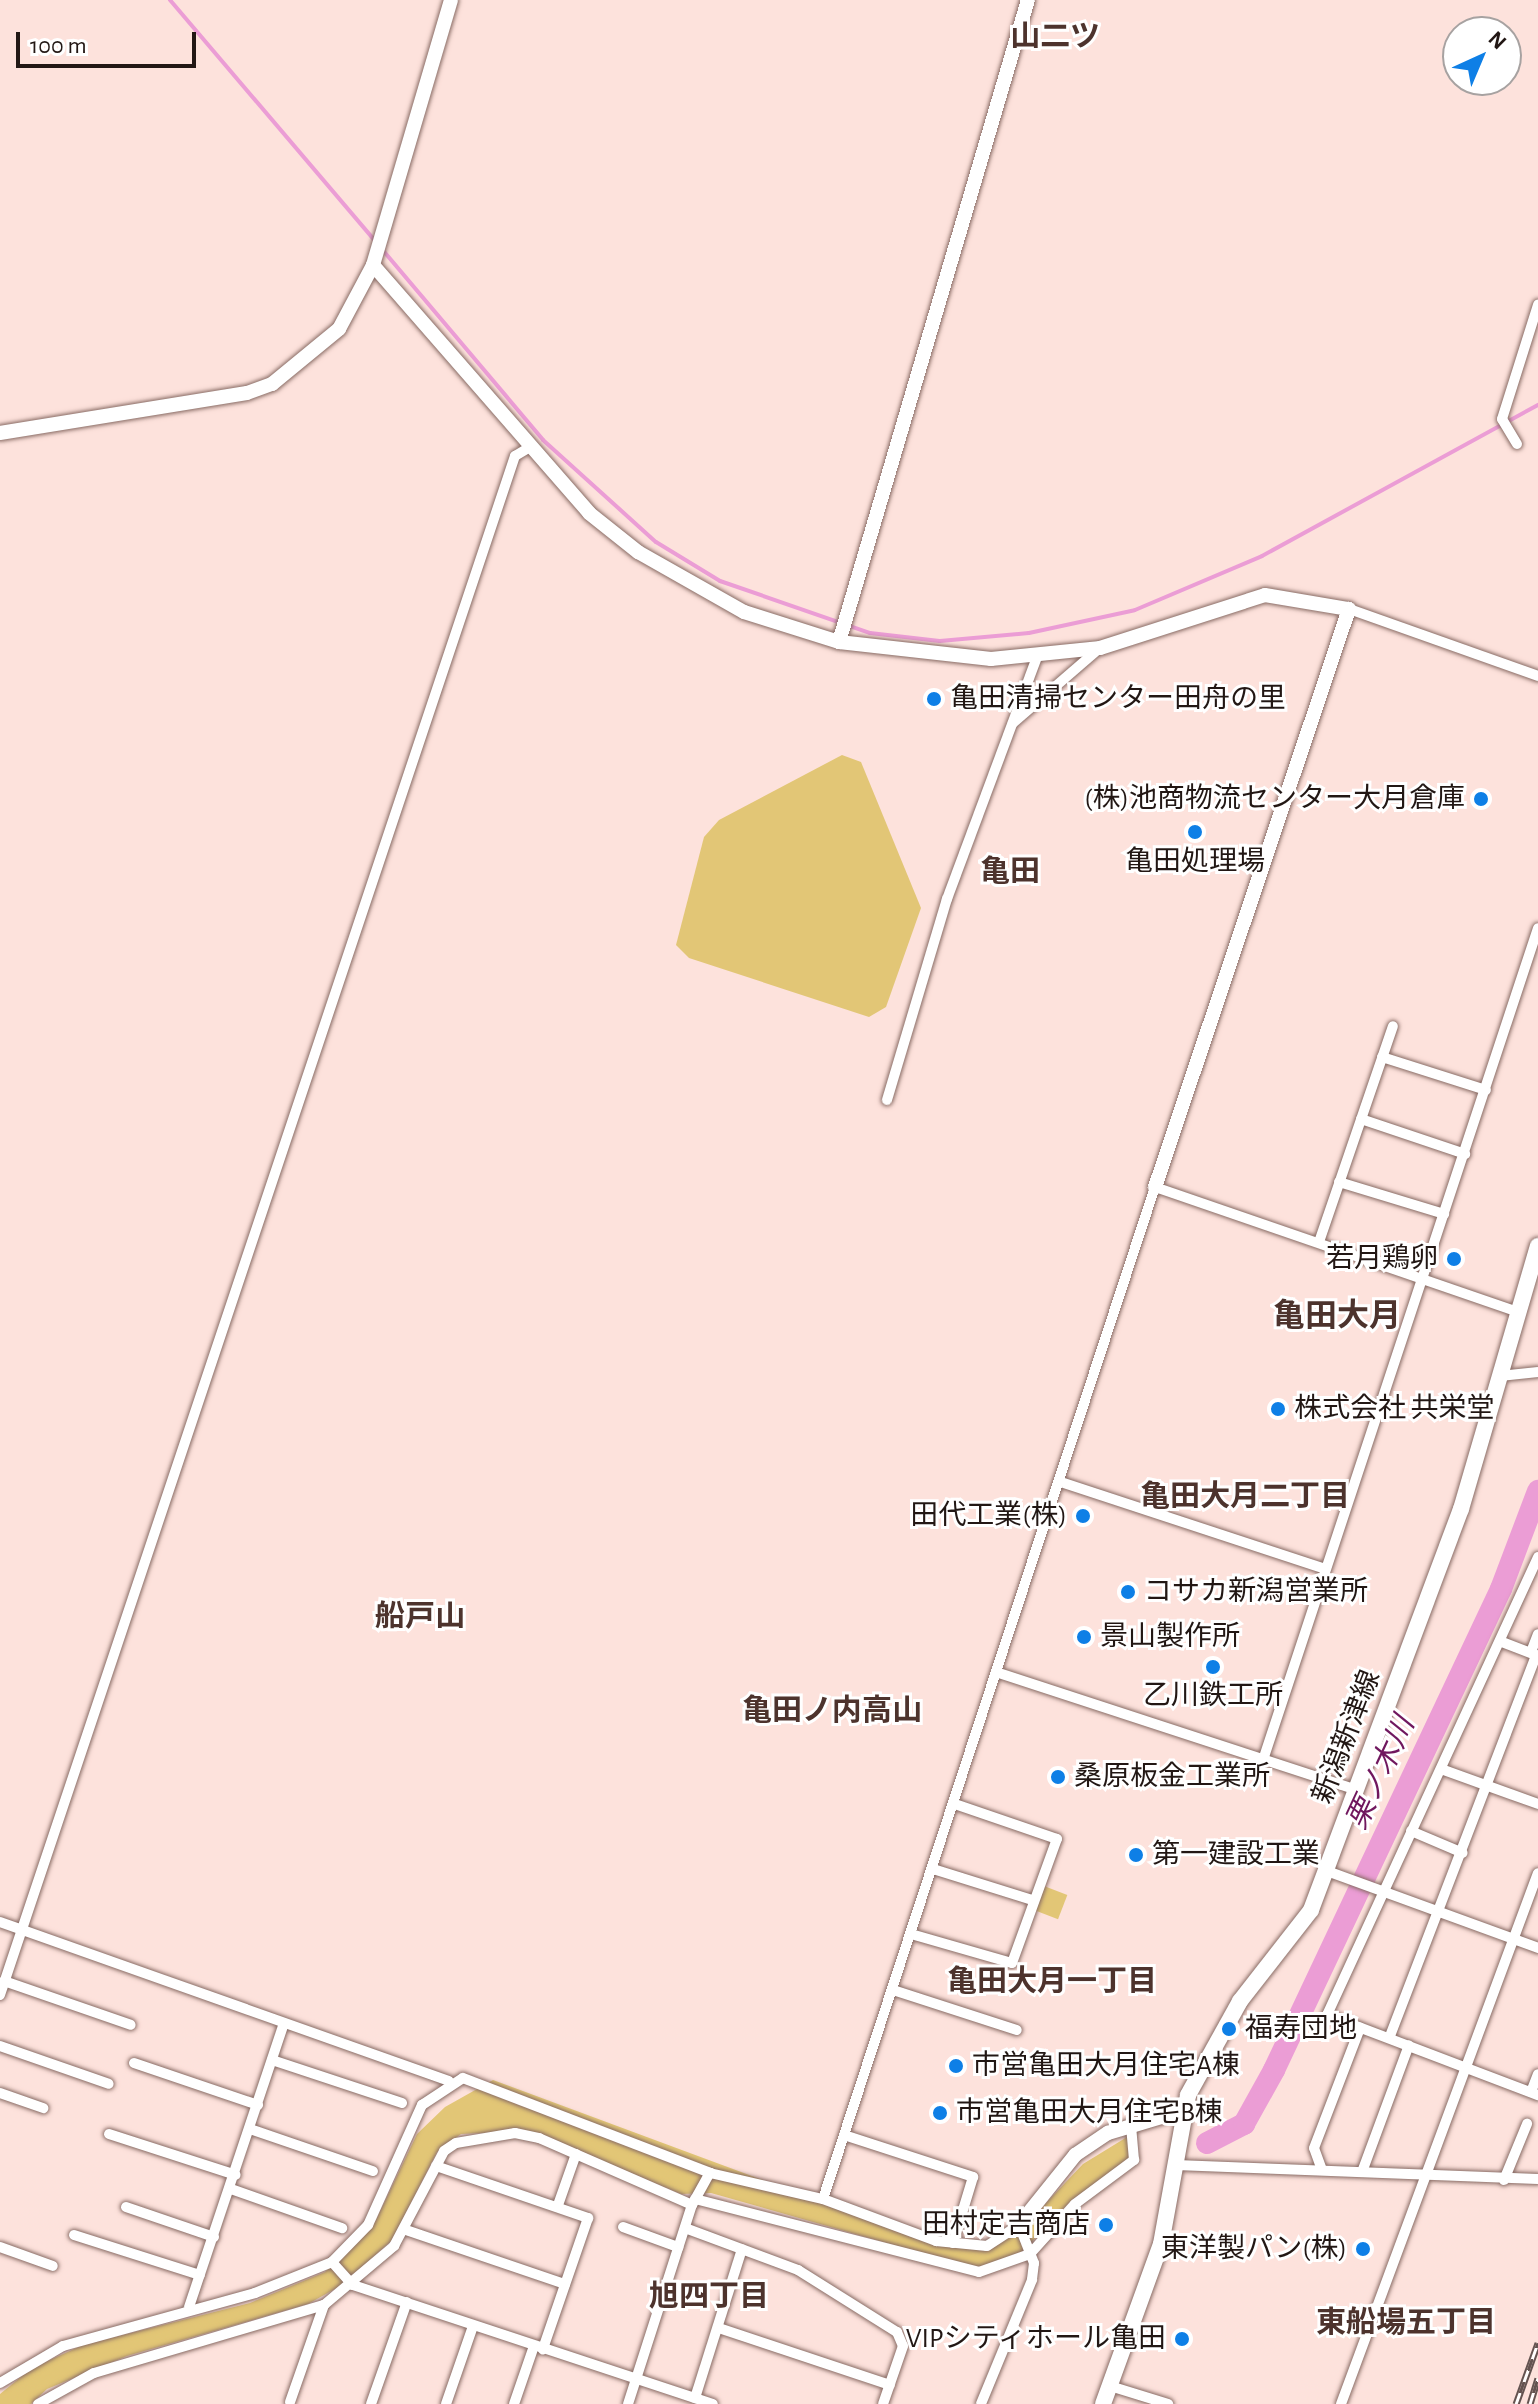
<!DOCTYPE html>
<meta charset="utf-8">
<style>
body{margin:0}
#map{position:relative;width:1538px;height:2404px;overflow:hidden;background:#fde2dc;font-family:"Alegreya Sans","Noto Sans JP",sans-serif}
div>[style]{position:absolute}
.green>*{inset:0;background:#e2c676;transform-origin:0 0}
.stream>*{height:4px;margin:-2px;padding:0 2px;transform-origin:2px;border-radius:2px;background:#eb9dd5}
.river>*{height:22px;margin:-11px;padding:0 11px;transform-origin:11px;border-radius:11px;background:#eb9dd5}
.roads{filter:drop-shadow(0 0 2px #886b64) drop-shadow(0 0 2px #886b64)}
.street>*{height:10px;margin:-5px;padding:0 5px;transform-origin:5px;border-radius:5px;background:#fff}
.secondary>*{height:14px;margin:-7px;padding:0 7px;transform-origin:7px;border-radius:7px;background:#fff}
.primary>*{height:16px;margin:-8px;padding:0 8px;transform-origin:8px;border-radius:8px;background:#fff}
.rail>*{height:7px;margin-top:-3.5px;transform-origin:0;background:repeating-linear-gradient(90deg,#fff 0 12px,#635350 0 24px);box-sizing:border-box;border-block:2px solid #635350}
.dots>*{width:22px;height:22px;translate:-50% -50%;box-sizing:border-box;border:4px solid #fff;border-radius:50%}
span{translate:-50% -50%;white-space:nowrap;text-align:center;line-height:1.15;-webkit-text-stroke:6px #fff;paint-order:stroke}
.poi-label{font-size:28px;color:#221714}
.left{translate:0 -50%;text-align:left}
.right{translate:-100% -50%;text-align:right}
.street-label{font-size:28px;color:#221714}
.neighbourhood-label{font-size:30px;color:#4d332d;font-weight:700}
.water-label{font-size:30px;color:#70175e;font-style:italic}
.quarter-label{font-size:32px;color:#4d332d;font-weight:700}
.north{position:absolute;left:1442px;top:16px;width:80px;height:80px;box-sizing:border-box;background:#fff;border:2px solid #a7a2a1;border-radius:50%;rotate:44deg;font-size:22px;font-weight:700;line-height:32px;text-align:center;color:#221714}
.north::after{content:'';display:block;margin:auto;width:28px;height:36px;background:#0e7fe6;clip-path:polygon(50% 0,100% 100%,50% 72%,0 100%)}
.scale{position:absolute;left:16px;top:32px;width:180px;height:36px;box-sizing:border-box;border:4px solid #221714;border-top:0;padding-left:10px;font-size:24px;line-height:28px;white-space:nowrap;color:#221714;-webkit-text-stroke:6px #fff;paint-order:stroke}
</style>
<div id="map">
<div class="green">
<div style="clip-path:polygon(842px 755px,861px 762px,921px 908px,886px 1007px,869px 1017px,689px 958px,676px 945px,704px 837px,719px 820px)"></div>
<div style="left:1044px;top:1886px;width:25px;height:26px;rotate:21deg"></div>
<div style="clip-path:polygon(493px 2080px,932px 2243px,988px 2250px,1027px 2223px,1083px 2164px,1127px 2137px,1132px 2149px,1128px 2161px,1072px 2200px,1021px 2253px,978px 2269px,711px 2193px,681px 2194px,530px 2131px,461px 2134px,437px 2152px,392px 2240px,342px 2285px,308px 2304px,127px 2356px,47px 2389px,31px 2404px,0 2404px,0 2394px,32px 2368px,83px 2345px,250px 2303px,325px 2272px,376px 2220px,417px 2134px,445px 2107px)"></div>
</div>
<div class="stream">
<div style="left:170px;top:0;width:318px;rotate:49.6deg"></div>
<div style="left:381px;top:248px;width:251px;rotate:49.8deg"></div>
<div style="left:543px;top:440px;width:152px;rotate:42.1deg"></div>
<div style="left:656px;top:542px;width:75px;rotate:31.4deg"></div>
<div style="left:720px;top:581px;width:159px;rotate:19.1deg"></div>
<div style="left:870px;top:633px;width:70px;rotate:6.5deg"></div>
<div style="left:940px;top:641px;width:89px;rotate:-5.1deg"></div>
<div style="left:1029px;top:633px;width:108px;rotate:-12.2deg"></div>
<div style="left:1135px;top:610px;width:138px;rotate:-23deg"></div>
<div style="left:1262px;top:556px;width:315px;rotate:-28.7deg"></div>
</div>
<div class="river">
<div style="left:1207px;top:2143px;width:42px;rotate:-27.2deg"></div>
<div style="left:1244px;top:2124px;width:62px;rotate:-60.9deg"></div>
<div style="left:1274px;top:2070px;width:532px;rotate:-64.74deg"></div>
<div style="left:1501px;top:1589px;width:105px;rotate:-69.3deg"></div>
</div>
<div class="roads">
<div class="street">
<div style="left:1517px;top:444px;width:29px;rotate:-121deg"></div>
<div style="left:1502px;top:419px;width:120px;rotate:-72.5deg"></div>
<div style="left:1349px;top:609px;width:201px;rotate:19.5deg"></div>
<div style="left:1013px;top:723px;width:115px;rotate:-40.8deg"></div>
<div style="left:1382px;top:1057px;width:109px;rotate:17.6deg"></div>
<div style="left:887px;top:1100px;width:210px;rotate:-73.4deg"></div>
<div style="left:947px;top:899px;width:258px;rotate:-69.6deg"></div>
<div style="left:1361px;top:1119px;width:110px;rotate:18.6deg"></div>
<div style="left:1339px;top:1182px;width:110px;rotate:16.9deg"></div>
<div style="left:1319px;top:1242px;width:228px;rotate:-71.1deg"></div>
<div style="left:1500px;top:1376px;width:38px;rotate:-6deg"></div>
<div style="left:1064px;top:1483px;width:275px;rotate:18.2deg"></div>
<div style="left:1538px;top:1557px;width:504px;rotate:114.74deg"></div>
<div style="left:1327px;top:2015px;width:226px;rotate:20.8deg"></div>
<div style="left:1502px;top:1642px;width:39px;rotate:21deg"></div>
<div style="left:1531px;top:1652px;width:19px;rotate:-69deg"></div>
<div style="left:996px;top:1672px;width:378px;rotate:18.1deg"></div>
<div style="left:1263px;top:1760px;width:876px;rotate:-71.71deg"></div>
<div style="left:1441px;top:1769px;width:103px;rotate:19.8deg"></div>
<div style="left:1411px;top:1831px;width:56px;rotate:22.9deg"></div>
<div style="left:933px;top:1869px;width:104px;rotate:17.4deg"></div>
<div style="left:1327px;top:1871px;width:225px;rotate:20deg"></div>
<div style="left:0;top:1922px;width:476px;rotate:19.5deg"></div>
<div style="left:911px;top:1934px;width:105px;rotate:16deg"></div>
<div style="left:1012px;top:1963px;width:132px;rotate:-70.1deg"></div>
<div style="left:1057px;top:1839px;width:108px;rotate:-161.1deg"></div>
<div style="left:4px;top:1981px;width:134px;rotate:19.1deg"></div>
<div style="left:893px;top:1990px;width:130px;rotate:17.9deg"></div>
<div style="left:0;top:1995px;width:1623px;rotate:-71.5deg"></div>
<div style="left:515px;top:456px;width:17px;rotate:-31deg"></div>
<div style="left:1390px;top:2036px;width:408px;rotate:-69deg"></div>
<div style="left:0;top:2046px;width:115px;rotate:19.2deg"></div>
<div style="left:272px;top:2060px;width:137px;rotate:18.3deg"></div>
<div style="left:134px;top:2063px;width:131px;rotate:18.7deg"></div>
<div style="left:1531px;top:2092px;width:19px;rotate:-69deg"></div>
<div style="left:0;top:2093px;width:46px;rotate:19.2deg"></div>
<div style="left:250px;top:2129px;width:130px;rotate:18.9deg"></div>
<div style="left:109px;top:2134px;width:133px;rotate:17.9deg"></div>
<div style="left:844px;top:2135px;width:136px;rotate:18deg"></div>
<div style="left:973px;top:2177px;width:69px;rotate:106.9deg"></div>
<div style="left:1176px;top:2165px;width:362px;rotate:2.2deg"></div>
<div style="left:436px;top:2166px;width:161px;rotate:18.9deg"></div>
<div style="left:588px;top:2218px;width:139px;rotate:109deg"></div>
<div style="left:1322px;top:2170px;width:23px;rotate:-110deg"></div>
<div style="left:1314px;top:2148px;width:129px;rotate:-69deg"></div>
<div style="left:1362px;top:2172px;width:135px;rotate:-69.7deg"></div>
<div style="left:1504px;top:2180px;width:61px;rotate:-67.7deg"></div>
<div style="left:231px;top:2189px;width:118px;rotate:19.4deg"></div>
<div style="left:695px;top:2199px;width:293px;rotate:14.4deg"></div>
<div style="left:979px;top:2272px;width:54px;rotate:-19.4deg"></div>
<div style="left:1030px;top:2254px;width:67px;rotate:-48deg"></div>
<div style="left:1075px;top:2204px;width:74px;rotate:-36.7deg"></div>
<div style="left:1134px;top:2160px;width:34px;rotate:-95deg"></div>
<div style="left:823px;top:2199px;width:1065px;rotate:-71.84deg"></div>
<div style="left:1155px;top:1187px;width:384px;rotate:19deg"></div>
<div style="left:558px;top:2205px;width:54px;rotate:-70.6deg"></div>
<div style="left:126px;top:2207px;width:93px;rotate:18.8deg"></div>
<div style="left:623px;top:2227px;width:59px;rotate:20deg"></div>
<div style="left:685px;top:2228px;width:121px;rotate:20.4deg"></div>
<div style="left:798px;top:2270px;width:117px;rotate:32.1deg"></div>
<div style="left:897px;top:2332px;width:15px;rotate:67deg"></div>
<div style="left:903px;top:2346px;width:61px;rotate:109deg"></div>
<div style="left:406px;top:2230px;width:168px;rotate:18.8deg"></div>
<div style="left:74px;top:2235px;width:132px;rotate:17.6deg"></div>
<div style="left:0;top:2247px;width:56px;rotate:19.7deg"></div>
<div style="left:332px;top:2262px;width:31px;rotate:48deg"></div>
<div style="left:353px;top:2285px;width:379px;rotate:18.3deg"></div>
<div style="left:189px;top:2307px;width:299px;rotate:-71.5deg"></div>
<div style="left:719px;top:2328px;width:180px;rotate:18.4deg"></div>
<div style="left:0;top:2383px;width:73px;rotate:-30.4deg"></div>
<div style="left:63px;top:2346px;width:199px;rotate:-15.4deg"></div>
<div style="left:255px;top:2293px;width:83px;rotate:-21.9deg"></div>
<div style="left:332px;top:2262px;width:52px;rotate:-45.8deg"></div>
<div style="left:368px;top:2225px;width:132px;rotate:-65.8deg"></div>
<div style="left:422px;top:2105px;width:49px;rotate:-33.4deg"></div>
<div style="left:463px;top:2078px;width:265px;rotate:21deg"></div>
<div style="left:710px;top:2173px;width:116px;rotate:13deg"></div>
<div style="left:823px;top:2199px;width:121px;rotate:20.4deg"></div>
<div style="left:936px;top:2241px;width:51px;rotate:5.6deg"></div>
<div style="left:987px;top:2246px;width:38px;rotate:-33deg"></div>
<div style="left:1019px;top:2225px;width:41px;rotate:68.5deg"></div>
<div style="left:1034px;top:2263px;width:17px;rotate:97deg"></div>
<div style="left:1032px;top:2280px;width:134px;rotate:112.4deg"></div>
<div style="left:1110px;top:2386px;width:61px;rotate:17.2deg"></div>
<div style="left:695px;top:2398px;width:156px;rotate:-72.5deg"></div>
<div style="left:290px;top:2402px;width:103px;rotate:-70.7deg"></div>
<div style="left:38px;top:2404px;width:64px;rotate:-29deg"></div>
<div style="left:94px;top:2373px;width:240px;rotate:-16.5deg"></div>
<div style="left:324px;top:2305px;width:92px;rotate:-40.1deg"></div>
<div style="left:394px;top:2246px;width:107px;rotate:-62.2deg"></div>
<div style="left:444px;top:2151px;width:14px;rotate:-34deg"></div>
<div style="left:456px;top:2143px;width:60px;rotate:-9.6deg"></div>
<div style="left:515px;top:2133px;width:25px;rotate:12deg"></div>
<div style="left:539px;top:2138px;width:167px;rotate:23.6deg"></div>
<div style="left:371px;top:2404px;width:108px;rotate:-70.6deg"></div>
<div style="left:446px;top:2404px;width:83px;rotate:-70.9deg"></div>
<div style="left:514px;top:2404px;width:61px;rotate:-71deg"></div>
<div style="left:628px;top:2404px;width:209px;rotate:-72.2deg"></div>
<div style="left:692px;top:2205px;width:37px;rotate:-61deg"></div>
<div style="left:1341px;top:2404px;width:566px;rotate:-69.65deg"></div>
</div>
<div class="secondary">
<div style="left:373px;top:265px;width:329px;rotate:48.9deg"></div>
<div style="left:589px;top:513px;width:63px;rotate:38.5deg"></div>
<div style="left:638px;top:552px;width:122px;rotate:29.5deg"></div>
<div style="left:744px;top:612px;width:100px;rotate:17.5deg"></div>
<div style="left:839px;top:642px;width:153px;rotate:6.4deg"></div>
<div style="left:991px;top:659px;width:110px;rotate:-5.8deg"></div>
<div style="left:1100px;top:648px;width:173px;rotate:-17.8deg"></div>
<div style="left:1265px;top:595px;width:85px;rotate:9.5deg"></div>
<div style="left:1349px;top:609px;width:610px;rotate:108.55deg"></div>
<div style="left:0;top:433px;width:250px;rotate:-9.2deg"></div>
<div style="left:247px;top:393px;width:27px;rotate:-20deg"></div>
<div style="left:272px;top:384px;width:87px;rotate:-39.4deg"></div>
<div style="left:339px;top:329px;width:72px;rotate:-62deg"></div>
<div style="left:373px;top:265px;width:276px;rotate:-73.6deg"></div>
<div style="left:839px;top:642px;width:669px;rotate:-73.6deg"></div>
<div style="left:1019px;top:2225px;width:90px;rotate:-51.3deg"></div>
<div style="left:1075px;top:2155px;width:40px;rotate:-34deg"></div>
<div style="left:1108px;top:2133px;width:80px;rotate:-16.6deg"></div>
</div>
<div class="primary">
<div style="left:1103px;top:2404px;width:170px;rotate:-70.1deg"></div>
<div style="left:1161px;top:2244px;width:151px;rotate:-79.7deg"></div>
<div style="left:1188px;top:2095px;width:107px;rotate:-61deg"></div>
<div style="left:1240px;top:2001px;width:115px;rotate:-52deg"></div>
<div style="left:1311px;top:1910px;width:428px;rotate:-69.5deg"></div>
<div style="left:1461px;top:1509px;width:274px;rotate:-73.7deg"></div>
</div>
</div>
<div class="rail">
<div style="left:1516px;top:2404px;width:65px;rotate:-70.2deg"></div>
<div style="left:1530px;top:2404px;width:27px;rotate:-73deg"></div>
</div>
<div class="dots">
<div style="left:934px;top:699px;background:#0e7fe6"></div>
<div style="left:1481px;top:799px;background:#0e7fe6"></div>
<div style="left:1195px;top:832px;background:#0e7fe6"></div>
<div style="left:1454px;top:1259px;background:#0e7fe6"></div>
<div style="left:1278px;top:1409px;background:#0e7fe6"></div>
<div style="left:1083px;top:1516px;background:#0e7fe6"></div>
<div style="left:1128px;top:1592px;background:#0e7fe6"></div>
<div style="left:1084px;top:1637px;background:#0e7fe6"></div>
<div style="left:1213px;top:1667px;background:#0e7fe6"></div>
<div style="left:1058px;top:1777px;background:#0e7fe6"></div>
<div style="left:1136px;top:1855px;background:#0e7fe6"></div>
<div style="left:1229px;top:2029px;background:#0e7fe6"></div>
<div style="left:956px;top:2066px;background:#0e7fe6"></div>
<div style="left:940px;top:2113px;background:#0e7fe6"></div>
<div style="left:1106px;top:2225px;background:#0e7fe6"></div>
<div style="left:1363px;top:2249px;background:#0e7fe6"></div>
<div style="left:1182px;top:2339px;background:#0e7fe6"></div>
</div>
<div class="poi-label">
<span class="left" style="left:950px;top:699px">亀田清掃センター田舟の里</span>
<span class="right" style="left:1465px;top:799px">(株)池商物流センター大月倉庫</span>
<span style="left:1195px;top:862px">亀田処理場</span>
<span class="right" style="left:1438px;top:1259px">若月鶏卵</span>
<span class="left" style="left:1294px;top:1409px">株式会社 共栄堂</span>
<span class="right" style="left:1067px;top:1516px">田代工業(株)</span>
<span class="left" style="left:1144px;top:1592px">コサカ新潟営業所</span>
<span class="left" style="left:1100px;top:1637px">景山製作所</span>
<span style="left:1213px;top:1696px">乙川鉄工所</span>
<span class="left" style="left:1074px;top:1777px">桑原板金工業所</span>
<span class="left" style="left:1152px;top:1855px">第一建設工業</span>
<span class="left" style="left:1245px;top:2029px">福寿団地</span>
<span class="left" style="left:972px;top:2066px">市営亀田大月住宅A棟</span>
<span class="left" style="left:956px;top:2113px">市営亀田大月住宅B棟</span>
<span class="right" style="left:1090px;top:2225px">田村定吉商店</span>
<span class="right" style="left:1347px;top:2249px">東洋製パン(株)</span>
<span class="right" style="left:1166px;top:2339px">VIPシティホール亀田</span>
</div>
<div class="street-label">
<span style="left:1347px;top:1737px;rotate:-69deg">新潟新津線</span>
</div>
<div class="neighbourhood-label">
<span style="left:1055px;top:37px">山二ツ</span>
<span style="left:1010px;top:872px">亀田</span>
<span style="left:1245px;top:1497px">亀田大月二丁目</span>
<span style="left:420px;top:1617px">船戸山</span>
<span style="left:832px;top:1711px">亀田ノ内高山</span>
<span style="left:1052px;top:1982px">亀田大月一丁目</span>
<span style="left:709px;top:2297px">旭四丁目</span>
<span style="left:1406px;top:2323px">東船場五丁目</span>
</div>
<div class="water-label">
<span style="left:1381px;top:1773px;rotate:-65deg">栗ノ木川</span>
</div>
<div class="quarter-label">
<span style="left:1337px;top:1316px">亀田大月</span>
</div>
<div class="north">N</div>
<div class="scale">100 m</div>
</div>
